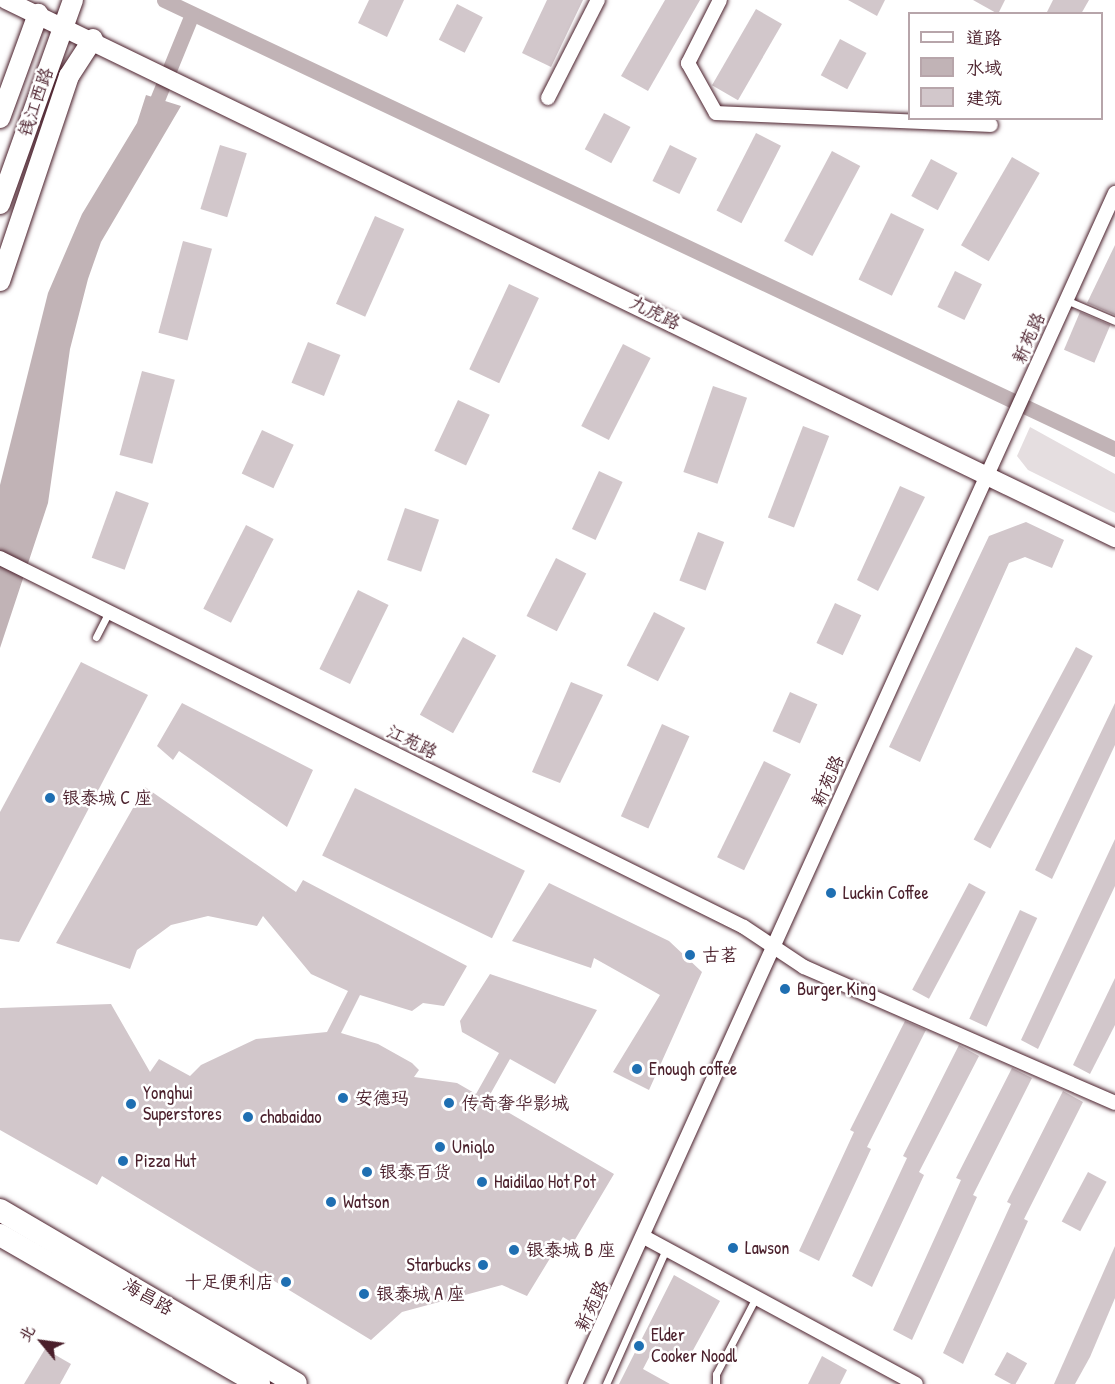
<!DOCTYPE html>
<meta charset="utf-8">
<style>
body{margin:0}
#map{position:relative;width:1115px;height:1384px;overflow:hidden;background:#fff;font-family:"Patrick Hand","LXGW WenKai TC",sans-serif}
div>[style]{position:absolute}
.green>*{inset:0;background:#e5dee0}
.water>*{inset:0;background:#c1b3b6}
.canal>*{height:15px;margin:-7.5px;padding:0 7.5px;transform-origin:7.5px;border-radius:7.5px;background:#c1b3b6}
.building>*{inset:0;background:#d2c7cb;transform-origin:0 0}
.roads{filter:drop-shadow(0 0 2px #4a1f2b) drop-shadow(0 0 2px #4a1f2b)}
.service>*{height:7px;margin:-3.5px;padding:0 3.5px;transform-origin:3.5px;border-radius:3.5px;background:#fff}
.minor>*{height:14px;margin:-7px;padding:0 7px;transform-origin:7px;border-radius:7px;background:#fff}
.tertiary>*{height:18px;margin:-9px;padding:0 9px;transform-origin:9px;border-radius:9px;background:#fff}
.secondary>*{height:20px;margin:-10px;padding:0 10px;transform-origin:10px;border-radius:10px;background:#fff}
.primary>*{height:22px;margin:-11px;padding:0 11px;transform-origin:11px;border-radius:11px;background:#fff}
.dots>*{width:16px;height:16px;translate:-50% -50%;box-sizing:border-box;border:3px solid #fff;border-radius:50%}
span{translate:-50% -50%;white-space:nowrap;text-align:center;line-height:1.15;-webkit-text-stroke:5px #fff;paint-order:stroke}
.street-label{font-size:18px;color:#4a1f2b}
.poi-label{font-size:18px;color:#4a1f2b}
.left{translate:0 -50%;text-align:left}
.right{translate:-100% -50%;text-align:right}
.legend{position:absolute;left:908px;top:12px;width:195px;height:108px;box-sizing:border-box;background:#fff;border:2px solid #b7a5aa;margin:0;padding:8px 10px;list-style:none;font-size:18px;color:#4a1f2b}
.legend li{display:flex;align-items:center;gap:12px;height:30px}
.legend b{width:30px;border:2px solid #b7a5aa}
.north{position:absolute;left:12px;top:1312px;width:60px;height:60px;-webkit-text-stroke:4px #fff;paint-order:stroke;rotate:299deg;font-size:16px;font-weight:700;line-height:24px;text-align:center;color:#4a1f2b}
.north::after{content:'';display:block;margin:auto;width:21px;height:27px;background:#4a1f2b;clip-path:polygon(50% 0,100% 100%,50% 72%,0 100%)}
</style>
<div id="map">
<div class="green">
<div style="clip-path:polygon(1030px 427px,1115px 474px,1115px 513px,1028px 470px,1017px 456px)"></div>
</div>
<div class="water">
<div style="clip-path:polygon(146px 95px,181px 106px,101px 242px,88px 279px,70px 349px,48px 503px,0 648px,0 485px,48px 293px,82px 214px,137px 123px)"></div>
</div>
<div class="canal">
<div style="left:164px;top:0;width:1052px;rotate:25.27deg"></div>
<div style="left:150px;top:117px;width:111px;rotate:-67.8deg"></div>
</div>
<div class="building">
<div style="clip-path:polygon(369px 0,404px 0,387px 37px,358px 23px)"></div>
<div style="clip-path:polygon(547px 0,583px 0,551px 67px,522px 53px)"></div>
<div style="clip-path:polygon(665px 0,700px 0,648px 91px,621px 76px)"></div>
<div style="clip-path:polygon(848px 0,885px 0,877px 16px)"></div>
<div style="clip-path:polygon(973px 0,1005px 0,998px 14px)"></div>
<div style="clip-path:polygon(1053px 0,1089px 0,1081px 14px,1046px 14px)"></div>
<div style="left:457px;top:4px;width:29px;height:40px;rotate:27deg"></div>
<div style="left:756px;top:9px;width:30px;height:88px;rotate:30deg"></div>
<div style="left:840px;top:39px;width:30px;height:41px;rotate:28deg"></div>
<div style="left:604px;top:113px;width:30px;height:41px;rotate:28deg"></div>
<div style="left:756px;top:133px;width:28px;height:87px;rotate:27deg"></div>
<div style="left:220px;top:145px;width:28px;height:67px;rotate:17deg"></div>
<div style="left:670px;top:145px;width:30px;height:40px;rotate:26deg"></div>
<div style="left:832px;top:151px;width:32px;height:102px;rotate:28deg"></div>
<div style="left:1012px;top:157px;width:32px;height:102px;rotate:30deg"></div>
<div style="left:931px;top:159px;width:30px;height:42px;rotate:28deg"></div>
<div style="left:891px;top:213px;width:37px;height:74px;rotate:26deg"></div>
<div style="left:375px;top:216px;width:32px;height:96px;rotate:24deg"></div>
<div style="left:183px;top:241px;width:30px;height:95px;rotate:15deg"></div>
<div style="clip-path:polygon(1115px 245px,1115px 315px,1087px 303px)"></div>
<div style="left:955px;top:271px;width:30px;height:40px;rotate:26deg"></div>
<div style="left:509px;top:284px;width:33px;height:94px;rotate:25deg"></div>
<div style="left:1080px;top:312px;width:33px;height:41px;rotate:23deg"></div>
<div style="left:308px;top:342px;width:35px;height:44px;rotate:22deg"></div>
<div style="left:623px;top:344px;width:31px;height:92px;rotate:27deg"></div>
<div style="left:142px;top:371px;width:34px;height:87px;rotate:15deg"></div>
<div style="left:713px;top:386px;width:36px;height:91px;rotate:19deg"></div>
<div style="left:458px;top:400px;width:35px;height:56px;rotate:25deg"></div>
<div style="left:803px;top:426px;width:28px;height:98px;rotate:21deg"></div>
<div style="left:262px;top:430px;width:35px;height:48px;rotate:25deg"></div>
<div style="left:599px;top:471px;width:26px;height:64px;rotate:25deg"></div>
<div style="clip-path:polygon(900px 486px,925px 497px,878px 591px,857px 580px)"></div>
<div style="left:116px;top:491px;width:35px;height:71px;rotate:20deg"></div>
<div style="left:405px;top:508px;width:36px;height:55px;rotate:19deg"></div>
<div style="clip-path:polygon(1026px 522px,1064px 540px,1052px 568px,1025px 557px,1009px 563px,920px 762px,889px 747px,989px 536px)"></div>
<div style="left:246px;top:525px;width:31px;height:94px;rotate:27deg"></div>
<div style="left:698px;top:532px;width:28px;height:52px;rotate:21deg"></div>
<div style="left:556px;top:558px;width:34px;height:65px;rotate:27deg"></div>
<div style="left:358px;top:590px;width:34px;height:88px;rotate:26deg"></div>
<div style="left:835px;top:603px;width:29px;height:44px;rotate:25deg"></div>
<div style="left:654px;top:612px;width:35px;height:60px;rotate:27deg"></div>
<div style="left:463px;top:637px;width:38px;height:89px;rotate:29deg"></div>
<div style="left:1076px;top:647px;width:19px;height:218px;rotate:28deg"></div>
<div style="clip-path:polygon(81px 662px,148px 695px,19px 942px,0 939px,0 812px)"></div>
<div style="clip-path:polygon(571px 682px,603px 695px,560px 783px,532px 772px)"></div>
<div style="left:790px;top:692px;width:30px;height:43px;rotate:24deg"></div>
<div style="clip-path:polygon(182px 703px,313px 770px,287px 827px,179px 751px,173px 760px,157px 746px)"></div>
<div style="clip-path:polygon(1115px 703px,1115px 745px,1052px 879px,1035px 870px)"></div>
<div style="left:662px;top:724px;width:30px;height:101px;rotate:24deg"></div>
<div style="left:764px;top:761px;width:30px;height:107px;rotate:26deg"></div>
<div style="clip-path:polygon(145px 787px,296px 892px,303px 880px,467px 966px,444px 1006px,423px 1003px,412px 1011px,360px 995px,341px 1033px,378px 1044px,412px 1063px,419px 1070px,414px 1077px,457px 1083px,476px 1094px,499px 1053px,462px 1032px,460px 1021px,490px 974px,597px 1010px,555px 1084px,510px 1059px,487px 1100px,614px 1174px,573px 1243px,563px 1237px,527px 1296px,502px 1285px,402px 1312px,371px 1340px,102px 1176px,97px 1185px,0 1130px,0 1008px,111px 1004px,150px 1072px,159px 1059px,190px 1076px,201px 1065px,256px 1039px,327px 1032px,348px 991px,311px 974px,263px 916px,257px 926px,208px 916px,171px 925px,137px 950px,130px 969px,56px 943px)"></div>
<div style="left:355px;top:788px;width:189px;height:75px;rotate:26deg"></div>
<div style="clip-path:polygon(1115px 839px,1115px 886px,1038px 1049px,1021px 1040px)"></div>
<div style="clip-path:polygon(549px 883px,669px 941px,702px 972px,649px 1090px,613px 1072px,660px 995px,594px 958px,591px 968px,512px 941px)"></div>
<div style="left:969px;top:883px;width:19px;height:121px;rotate:28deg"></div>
<div style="left:1020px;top:910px;width:19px;height:120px;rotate:25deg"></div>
<div style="clip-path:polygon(1115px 978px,1115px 1025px,1090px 1074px,1073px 1065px)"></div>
<div style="clip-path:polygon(905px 1021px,926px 1030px,867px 1147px,871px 1149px,819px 1261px,799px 1251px,854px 1132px,850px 1130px)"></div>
<div style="clip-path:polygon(959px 1045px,979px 1056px,919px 1172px,924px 1175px,872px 1287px,852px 1276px,907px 1158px,903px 1156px)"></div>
<div style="clip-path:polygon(1012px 1068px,1032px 1078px,973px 1195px,977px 1197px,912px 1340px,893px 1330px,961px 1180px,956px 1178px)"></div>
<div style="clip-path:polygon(1063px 1091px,1083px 1102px,1024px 1219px,1028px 1221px,963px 1364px,943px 1353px,1011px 1204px,1007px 1202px)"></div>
<div style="left:1088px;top:1172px;width:21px;height:56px;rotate:28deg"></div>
<div style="clip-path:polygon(1115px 1246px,1115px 1298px,1090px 1357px,1075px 1384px,1054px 1384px)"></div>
<div style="clip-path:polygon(674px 1275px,720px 1301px,686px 1363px,655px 1346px,643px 1369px,670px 1384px,619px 1384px)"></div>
<div style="clip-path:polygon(45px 1349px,71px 1364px,60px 1384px,24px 1384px)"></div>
<div style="left:1007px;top:1352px;width:23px;height:26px;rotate:29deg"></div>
<div style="clip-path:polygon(822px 1356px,847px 1370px,840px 1384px,808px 1384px)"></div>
</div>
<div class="roads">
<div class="service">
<div style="left:1066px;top:300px;width:53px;rotate:23.2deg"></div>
<div style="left:96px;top:637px;width:28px;rotate:-63deg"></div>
<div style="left:606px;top:1384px;width:148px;rotate:-66deg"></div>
<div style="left:716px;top:1384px;width:10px;rotate:-90deg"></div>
<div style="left:716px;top:1374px;width:87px;rotate:-62.5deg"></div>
</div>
<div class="minor">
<div style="left:720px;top:0;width:71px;rotate:116.9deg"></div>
<div style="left:688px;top:63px;width:57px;rotate:60.8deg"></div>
<div style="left:716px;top:113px;width:275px;rotate:2.5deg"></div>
<div style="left:548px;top:98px;width:110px;rotate:-63deg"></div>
<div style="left:0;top:558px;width:830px;rotate:26.38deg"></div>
<div style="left:744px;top:927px;width:72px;rotate:33.7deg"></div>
<div style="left:804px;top:967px;width:339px;rotate:23.6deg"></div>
<div style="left:644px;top:1237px;width:309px;rotate:28.4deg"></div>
<div style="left:575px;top:1384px;width:1308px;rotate:-65.61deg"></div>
</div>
<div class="tertiary">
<div style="left:6px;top:0;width:1233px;rotate:25.88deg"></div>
</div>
<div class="secondary">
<div style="left:0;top:118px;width:111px;rotate:-69.9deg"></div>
<div style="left:0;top:204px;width:217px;rotate:-70.3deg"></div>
<div style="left:0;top:281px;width:216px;rotate:-71.4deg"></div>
<div style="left:69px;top:76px;width:44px;rotate:-57deg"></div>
</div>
<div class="primary">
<div style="left:0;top:1210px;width:343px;rotate:30.4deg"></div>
<div style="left:0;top:1235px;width:299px;rotate:29.9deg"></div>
</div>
</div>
<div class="dots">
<div style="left:50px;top:798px;background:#1f6fb2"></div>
<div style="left:831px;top:893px;background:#1f6fb2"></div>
<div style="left:690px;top:955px;background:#1f6fb2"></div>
<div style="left:785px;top:989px;background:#1f6fb2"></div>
<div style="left:637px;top:1069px;background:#1f6fb2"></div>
<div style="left:343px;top:1098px;background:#1f6fb2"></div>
<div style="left:449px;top:1103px;background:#1f6fb2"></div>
<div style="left:131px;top:1104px;background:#1f6fb2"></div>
<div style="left:248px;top:1117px;background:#1f6fb2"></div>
<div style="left:440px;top:1147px;background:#1f6fb2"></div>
<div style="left:123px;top:1161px;background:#1f6fb2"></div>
<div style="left:367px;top:1172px;background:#1f6fb2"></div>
<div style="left:482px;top:1182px;background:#1f6fb2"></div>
<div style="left:331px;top:1202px;background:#1f6fb2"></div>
<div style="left:733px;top:1248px;background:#1f6fb2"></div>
<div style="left:514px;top:1250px;background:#1f6fb2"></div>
<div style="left:483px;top:1265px;background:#1f6fb2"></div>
<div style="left:286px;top:1282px;background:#1f6fb2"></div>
<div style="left:364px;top:1294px;background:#1f6fb2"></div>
<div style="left:639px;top:1346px;background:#1f6fb2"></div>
</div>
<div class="street-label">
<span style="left:36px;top:102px;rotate:-71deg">钱江西路</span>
<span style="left:655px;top:313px;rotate:26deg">九虎路</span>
<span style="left:1029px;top:338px;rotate:-66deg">新苑路</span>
<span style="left:412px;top:742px;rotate:26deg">江苑路</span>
<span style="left:828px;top:781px;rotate:-66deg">新苑路</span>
<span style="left:148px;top:1297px;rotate:30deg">海昌路</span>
<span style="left:592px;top:1306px;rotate:-65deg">新苑路</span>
</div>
<div class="poi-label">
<span class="left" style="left:62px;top:798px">银泰城 C 座</span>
<span class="left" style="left:843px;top:893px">Luckin Coffee</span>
<span class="left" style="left:702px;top:955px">古茗</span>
<span class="left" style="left:797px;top:989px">Burger King</span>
<span class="left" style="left:649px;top:1069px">Enough coffee</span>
<span class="left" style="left:143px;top:1104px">Yonghui<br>Superstores</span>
<span class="left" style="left:355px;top:1098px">安德玛</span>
<span class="left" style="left:461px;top:1103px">传奇奢华影城</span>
<span class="left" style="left:260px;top:1117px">chabaidao</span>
<span class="left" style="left:452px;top:1147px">Uniqlo</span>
<span class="left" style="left:135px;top:1161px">Pizza Hut</span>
<span class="left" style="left:379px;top:1172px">银泰百货</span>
<span class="left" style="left:494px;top:1182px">Haidilao Hot Pot</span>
<span class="left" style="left:343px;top:1202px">Watson</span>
<span class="left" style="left:745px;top:1248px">Lawson</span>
<span class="left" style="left:526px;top:1250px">银泰城 B 座</span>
<span class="right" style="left:471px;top:1265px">Starbucks</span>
<span class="right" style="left:274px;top:1282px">十足便利店</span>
<span class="left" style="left:376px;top:1294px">银泰城 A 座</span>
<span class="left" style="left:651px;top:1346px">Elder<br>Cooker Noodl</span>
</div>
<ul class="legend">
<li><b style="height:8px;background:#fff"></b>道路</li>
<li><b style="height:16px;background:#c1b3b6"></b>水域</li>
<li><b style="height:16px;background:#d2c7cb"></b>建筑</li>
</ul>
<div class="north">北</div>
</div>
